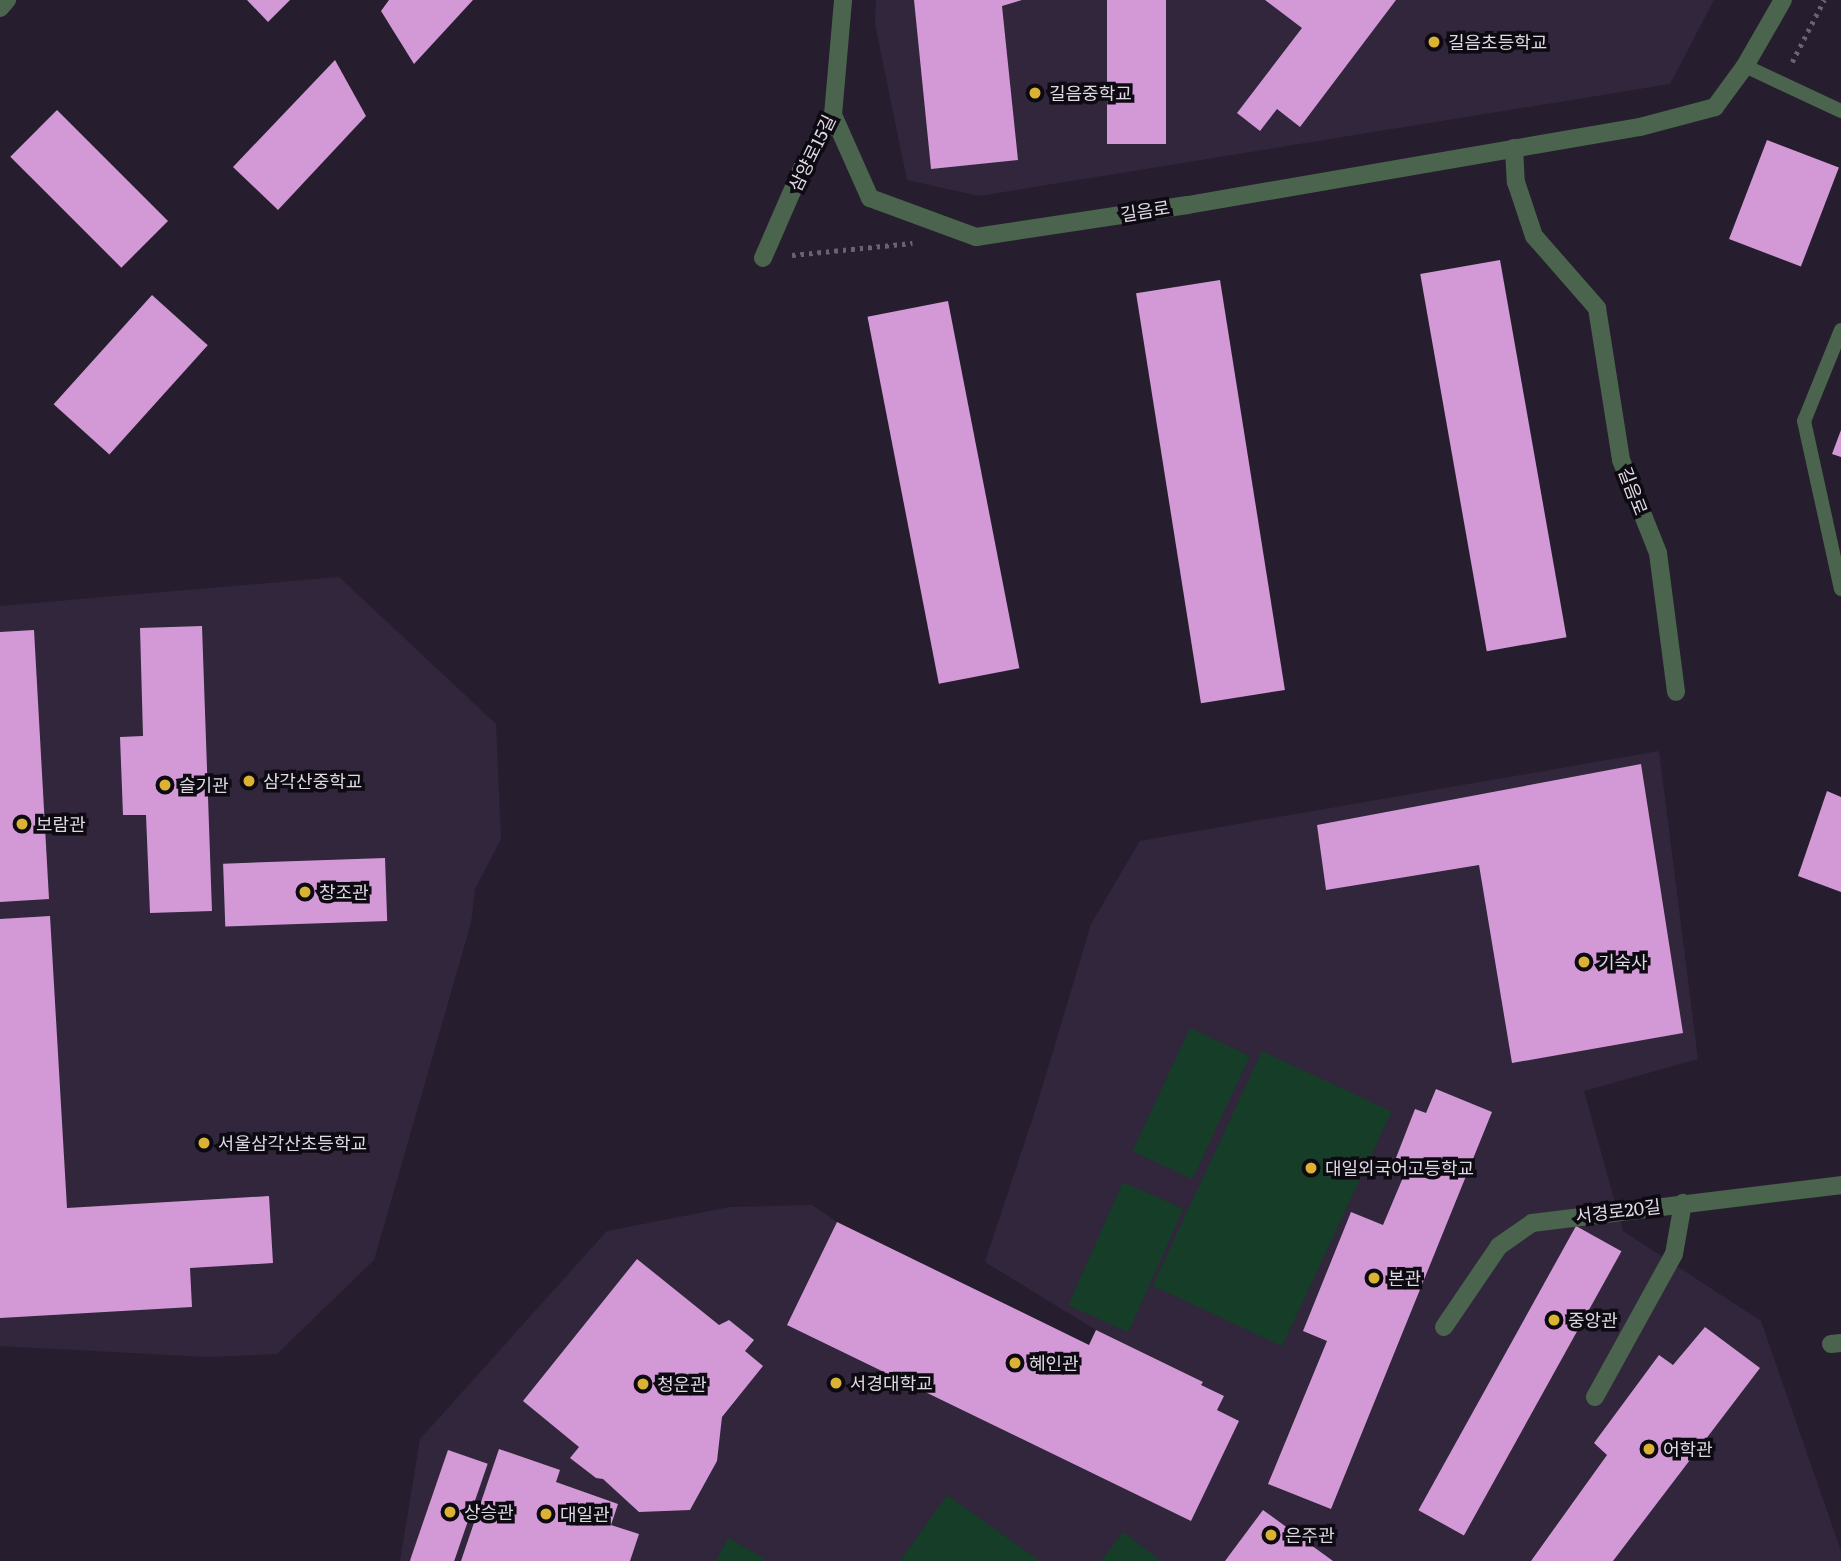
<!DOCTYPE html>
<meta charset="utf-8">
<style>
body{margin:0}
#map{position:relative;width:1841px;height:1561px;overflow:hidden;background:#261e2e;font-family:Literata,"Noto Sans KR",serif}
div>[style]{position:absolute}
.built>*{inset:0;background:#31263c}
.green>*{inset:0;background:#153d27;transform-origin:0 0}
.building>*{inset:0;background:#d299d6;transform-origin:0 0}
.path>*{height:4.5px;margin-top:-2.25px;transform-origin:0;background:repeating-linear-gradient(90deg,#696270 0 3.5px,transparent 0 8.5px)}
.lane>*{height:14px;margin:-7px;padding:0 7px;transform-origin:7px;border-radius:7px;background:#4b644d}
.street>*{height:18px;margin:-9px;padding:0 9px;transform-origin:9px;border-radius:9px;background:#4b644d}
.dots>*{width:19px;height:19px;translate:-50% -50%;box-sizing:border-box;border:4px solid #0d0a11;border-radius:50%}
span{translate:-50% -50%;white-space:nowrap;text-align:center;line-height:1.15;-webkit-text-stroke:7px #0d0a11;paint-order:stroke}
.poi-label{font-size:18px;color:#ded9e4}
.left{translate:0 -50%;text-align:left}
.street-label{font-size:18px;color:#ded9e4}
</style>
<div id="map">
<div class="built">
<div style="clip-path:polygon(876px 0,1714px 0,1670px 84px,979px 196px,907px 180px,875px 24px)"></div>
<div style="clip-path:polygon(339px 577px,496px 724px,501px 839px,475px 889px,471px 923px,374px 1260px,277px 1354px,209px 1357px,0 1346px,0 606px)"></div>
<div style="clip-path:polygon(1659px 751px,1698px 1059px,1584px 1091px,1623px 1231px,1761px 1321px,1841px 1551px,1841px 1561px,400px 1561px,420px 1439px,607px 1231px,730px 1207px,812px 1205px,837px 1222px,1089px 1345px,1096px 1330px,985px 1262px,1037px 1105px,1091px 924px,1140px 841px)"></div>
</div>
<div class="green">
<div style="left:1190px;top:1028px;width:66px;height:136px;rotate:25deg"></div>
<div style="left:1262px;top:1051px;width:143px;height:259px;rotate:25deg"></div>
<div style="left:1123px;top:1182px;width:66px;height:135px;rotate:24deg"></div>
<div style="clip-path:polygon(947px 1495px,1040px 1561px,900px 1561px)"></div>
<div style="clip-path:polygon(1123px 1532px,1161px 1561px,1101px 1561px)"></div>
<div style="clip-path:polygon(728px 1538px,764px 1558px,762px 1561px,716px 1561px)"></div>
</div>
<div class="building">
<div style="clip-path:polygon(247px 0,290px 0,268px 22px)"></div>
<div style="clip-path:polygon(389px 0,473px 0,414px 64px,381px 11px)"></div>
<div style="clip-path:polygon(914px 0,1022px 0,1002px 6px,1018px 160px,931px 169px)"></div>
<div style="left:1107px;top:0;width:59px;height:144px"></div>
<div style="clip-path:polygon(1265px 0,1396px 0,1300px 127px,1277px 109px,1260px 131px,1237px 113px,1302px 28px)"></div>
<div style="clip-path:polygon(335px 60px,366px 116px,278px 210px,233px 167px)"></div>
<div style="left:57px;top:110px;width:157px;height:66px;rotate:45deg"></div>
<div style="left:1767px;top:140px;width:77px;height:106px;rotate:21deg"></div>
<div style="left:1500px;top:260px;width:383px;height:81px;rotate:80deg"></div>
<div style="left:1220px;top:280px;width:415px;height:85px;rotate:81deg"></div>
<div style="left:152px;top:295px;width:75px;height:147px;rotate:42deg"></div>
<div style="left:948px;top:301px;width:374px;height:82px;rotate:79deg"></div>
<div style="clip-path:polygon(1841px 430px,1841px 457px,1832px 454px)"></div>
<div style="clip-path:polygon(202px 626px,212px 911px,150px 913px,146px 815px,123px 815px,120px 737px,143px 736px,140px 628px)"></div>
<div style="clip-path:polygon(34px 630px,49px 899px,0 902px,0 632px)"></div>
<div style="clip-path:polygon(1641px 764px,1683px 1033px,1512px 1063px,1479px 865px,1326px 890px,1317px 825px)"></div>
<div style="clip-path:polygon(1827px 791px,1841px 797px,1841px 892px,1798px 876px)"></div>
<div style="left:385px;top:858px;width:63px;height:162px;rotate:88deg"></div>
<div style="clip-path:polygon(50px 916px,67px 1208px,269px 1196px,273px 1263px,190px 1268px,192px 1307px,0 1318px,0 919px)"></div>
<div style="clip-path:polygon(1436px 1089px,1492px 1112px,1331px 1509px,1268px 1484px,1327px 1341px,1303px 1331px,1351px 1212px,1383px 1225px,1407px 1168px,1394px 1163px,1415px 1109px,1426px 1113px)"></div>
<div style="clip-path:polygon(837px 1222px,1089px 1345px,1096px 1330px,1203px 1382px,1201px 1385px,1224px 1396px,1217px 1410px,1239px 1421px,1191px 1521px,787px 1325px)"></div>
<div style="left:1576px;top:1226px;width:52px;height:325px;rotate:29deg"></div>
<div style="clip-path:polygon(637px 1259px,719px 1325px,729px 1320px,754px 1340px,745px 1351px,763px 1366px,722px 1417px,717px 1461px,690px 1510px,639px 1512px,603px 1479px,596px 1478px,570px 1458px,579px 1447px,523px 1401px)"></div>
<div style="clip-path:polygon(1705px 1327px,1760px 1368px,1613px 1561px,1531px 1561px,1607px 1455px,1594px 1443px,1659px 1355px,1673px 1365px)"></div>
<div style="clip-path:polygon(499px 1449px,560px 1470px,556px 1482px,618px 1504px,611px 1525px,639px 1534px,630px 1561px,461px 1561px)"></div>
<div style="left:448px;top:1450px;width:42px;height:117px;rotate:19deg"></div>
<div style="clip-path:polygon(1263px 1510px,1333px 1561px,1225px 1561px)"></div>
</div>
<div class="path">
<div style="left:1792px;top:62px;width:70px;rotate:-62.7deg"></div>
<div style="left:792px;top:255px;width:121px;rotate:-5.7deg"></div>
</div>
<div class="lane">
<div style="left:1745px;top:66px;width:106px;rotate:25.1deg"></div>
<div style="left:1841px;top:330px;width:98px;rotate:112.1deg"></div>
<div style="left:1804px;top:421px;width:172px;rotate:77.6deg"></div>
</div>
<div class="street">
<div style="left:0;top:8px;width:11px;rotate:-49deg"></div>
<div style="left:833px;top:115px;width:91px;rotate:66deg"></div>
<div style="left:870px;top:198px;width:113px;rotate:20.2deg"></div>
<div style="left:976px;top:237px;width:214px;rotate:-8.6deg"></div>
<div style="left:1188px;top:205px;width:459px;rotate:-9.8deg"></div>
<div style="left:1640px;top:127px;width:78px;rotate:-14.9deg"></div>
<div style="left:1715px;top:107px;width:51px;rotate:-53.8deg"></div>
<div style="left:1745px;top:66px;width:76px;rotate:-60.1deg"></div>
<div style="left:1514px;top:148px;width:34px;rotate:87deg"></div>
<div style="left:1516px;top:182px;width:57px;rotate:71.6deg"></div>
<div style="left:1534px;top:236px;width:96px;rotate:48.8deg"></div>
<div style="left:1597px;top:308px;width:154px;rotate:81deg"></div>
<div style="left:1621px;top:460px;width:100px;rotate:68.3deg"></div>
<div style="left:1658px;top:553px;width:140px;rotate:82.6deg"></div>
<div style="left:763px;top:258px;width:100px;rotate:-66.5deg"></div>
<div style="left:803px;top:166px;width:59px;rotate:-59.5deg"></div>
<div style="left:833px;top:115px;width:115px;rotate:-85deg"></div>
<div style="left:1444px;top:1327px;width:98px;rotate:-55.8deg"></div>
<div style="left:1499px;top:1246px;width:40px;rotate:-34.9deg"></div>
<div style="left:1532px;top:1223px;width:311px;rotate:-7deg"></div>
<div style="left:1831px;top:1344px;width:10px;rotate:-6deg"></div>
<div style="left:1595px;top:1397px;width:163px;rotate:-61.1deg"></div>
<div style="left:1674px;top:1254px;width:52px;rotate:-80deg"></div>
</div>
<div class="dots">
<div style="left:1434px;top:42px;background:#dbb233"></div>
<div style="left:1035px;top:93px;background:#dbb233"></div>
<div style="left:249px;top:781px;background:#dbb233"></div>
<div style="left:165px;top:785px;background:#dbb233"></div>
<div style="left:22px;top:824px;background:#dbb233"></div>
<div style="left:305px;top:892px;background:#dbb233"></div>
<div style="left:1584px;top:962px;background:#dbb233"></div>
<div style="left:204px;top:1143px;background:#dbb233"></div>
<div style="left:1311px;top:1168px;background:#dbb233"></div>
<div style="left:1374px;top:1278px;background:#dbb233"></div>
<div style="left:1554px;top:1320px;background:#dbb233"></div>
<div style="left:1015px;top:1363px;background:#dbb233"></div>
<div style="left:836px;top:1383px;background:#dbb233"></div>
<div style="left:643px;top:1384px;background:#dbb233"></div>
<div style="left:1649px;top:1449px;background:#dbb233"></div>
<div style="left:450px;top:1512px;background:#dbb233"></div>
<div style="left:546px;top:1514px;background:#dbb233"></div>
<div style="left:1271px;top:1535px;background:#dbb233"></div>
</div>
<div class="poi-label">
<span class="left" style="left:1448px;top:42px">길음초등학교</span>
<span class="left" style="left:1049px;top:93px">길음중학교</span>
<span class="left" style="left:263px;top:781px">삼각산중학교</span>
<span class="left" style="left:179px;top:785px">슬기관</span>
<span class="left" style="left:36px;top:824px">보람관</span>
<span class="left" style="left:319px;top:892px">창조관</span>
<span class="left" style="left:1598px;top:962px">기숙사</span>
<span class="left" style="left:218px;top:1143px">서울삼각산초등학교</span>
<span class="left" style="left:1325px;top:1168px">대일외국어고등학교</span>
<span class="left" style="left:1388px;top:1278px">본관</span>
<span class="left" style="left:1568px;top:1320px">중앙관</span>
<span class="left" style="left:1029px;top:1363px">혜인관</span>
<span class="left" style="left:850px;top:1383px">서경대학교</span>
<span class="left" style="left:657px;top:1384px">청운관</span>
<span class="left" style="left:1663px;top:1449px">어학관</span>
<span class="left" style="left:464px;top:1512px">상승관</span>
<span class="left" style="left:560px;top:1514px">대일관</span>
<span class="left" style="left:1285px;top:1535px">은주관</span>
</div>
<div class="street-label">
<span style="left:812px;top:153px;rotate:-64deg">삼양로15길</span>
<span style="left:1145px;top:211px;rotate:-9deg">길음로</span>
<span style="left:1633px;top:491px;rotate:69deg">길음로</span>
<span style="left:1618px;top:1211px;rotate:-7deg">서경로20길</span>
</div>
</div>
